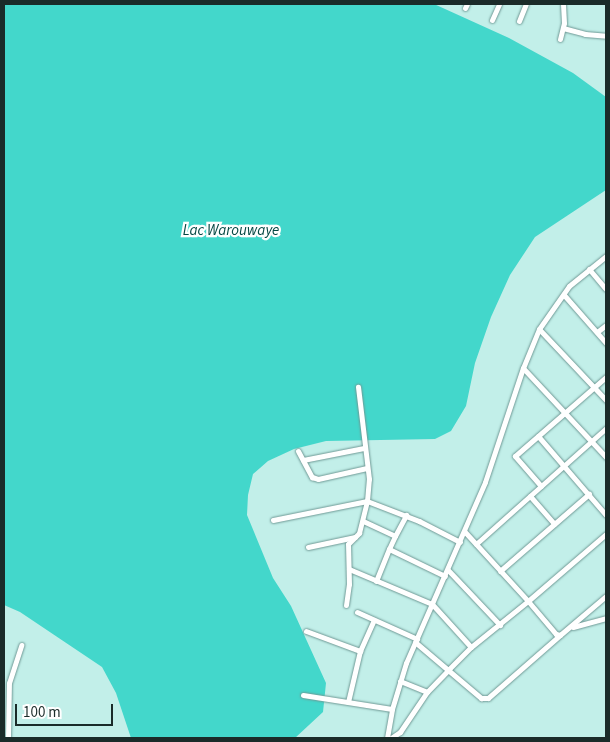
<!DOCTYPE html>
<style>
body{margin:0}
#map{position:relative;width:610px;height:742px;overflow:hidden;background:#c2efe9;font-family:"Source Sans 3",sans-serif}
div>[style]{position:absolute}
.water>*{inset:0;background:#43d7cb}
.roads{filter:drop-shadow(0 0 1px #6f9995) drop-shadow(0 0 1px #6f9995)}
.street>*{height:5px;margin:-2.5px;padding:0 2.5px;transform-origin:2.5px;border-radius:2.5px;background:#fff}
span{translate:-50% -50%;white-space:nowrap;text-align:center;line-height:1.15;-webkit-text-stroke:4.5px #fff;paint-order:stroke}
.water-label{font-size:15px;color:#054844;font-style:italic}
.frame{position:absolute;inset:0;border:5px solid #1a2b29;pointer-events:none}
.scale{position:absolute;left:15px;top:704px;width:98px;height:22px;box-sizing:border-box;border:2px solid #1a2b29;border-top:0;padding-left:6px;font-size:15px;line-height:18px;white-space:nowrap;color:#1a2b29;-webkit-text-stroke:4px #fff;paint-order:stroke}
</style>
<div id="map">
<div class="water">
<div style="clip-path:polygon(4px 4px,434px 4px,509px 38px,573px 73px,606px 97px,606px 190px,535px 237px,510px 275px,491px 317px,475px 363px,466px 406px,451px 431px,435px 439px,326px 441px,294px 449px,268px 461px,253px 474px,248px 495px,247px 515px,273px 578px,291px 606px,326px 683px,323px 712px,295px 738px,131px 738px,116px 693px,102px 667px,20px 612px,4px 605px)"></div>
</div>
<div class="roads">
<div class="street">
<div style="left:465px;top:8px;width:4px;rotate:-63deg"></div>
<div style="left:492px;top:20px;width:17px;rotate:-66deg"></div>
<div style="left:519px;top:21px;width:18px;rotate:-68deg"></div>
<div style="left:563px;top:28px;width:23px;rotate:15deg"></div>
<div style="left:585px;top:34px;width:21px;rotate:5deg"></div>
<div style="left:560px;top:39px;width:16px;rotate:-76deg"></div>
<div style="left:564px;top:23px;width:19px;rotate:-93deg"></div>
<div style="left:589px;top:269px;width:26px;rotate:50deg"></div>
<div style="left:564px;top:295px;width:64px;rotate:48.8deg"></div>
<div style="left:539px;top:329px;width:98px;rotate:46.7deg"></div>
<div style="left:597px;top:332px;width:11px;rotate:-38deg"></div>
<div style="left:523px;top:368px;width:122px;rotate:47deg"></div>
<div style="left:538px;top:436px;width:104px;rotate:49.3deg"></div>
<div style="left:298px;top:451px;width:30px;rotate:62deg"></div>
<div style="left:312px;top:477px;width:6px;rotate:18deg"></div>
<div style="left:318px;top:479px;width:50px;rotate:-12.7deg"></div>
<div style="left:303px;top:460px;width:62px;rotate:-11.1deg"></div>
<div style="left:541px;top:486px;width:40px;rotate:-131deg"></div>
<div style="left:515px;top:456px;width:121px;rotate:-41deg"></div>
<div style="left:530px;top:496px;width:37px;rotate:49deg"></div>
<div style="left:273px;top:520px;width:96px;rotate:-11.4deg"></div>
<div style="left:367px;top:501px;width:22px;rotate:-85deg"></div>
<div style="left:369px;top:479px;width:93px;rotate:-96.8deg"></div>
<div style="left:363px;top:521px;width:35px;rotate:25deg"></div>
<div style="left:395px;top:536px;width:14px;rotate:115deg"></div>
<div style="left:389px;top:549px;width:62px;rotate:25.7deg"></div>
<div style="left:465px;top:532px;width:93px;rotate:47.6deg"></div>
<div style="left:528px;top:601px;width:103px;rotate:-40.7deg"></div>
<div style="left:395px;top:536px;width:24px;rotate:-62deg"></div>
<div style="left:476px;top:544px;width:174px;rotate:-41.7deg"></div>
<div style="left:308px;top:547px;width:48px;rotate:-12deg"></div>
<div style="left:349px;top:569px;width:90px;rotate:22.9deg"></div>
<div style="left:432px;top:604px;width:58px;rotate:47.8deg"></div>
<div style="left:448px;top:570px;width:76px;rotate:46.6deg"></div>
<div style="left:500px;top:571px;width:118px;rotate:-40.9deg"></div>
<div style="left:376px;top:581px;width:35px;rotate:-68deg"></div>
<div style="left:346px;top:605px;width:21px;rotate:-82deg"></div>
<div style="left:349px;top:584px;width:40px;rotate:-91.4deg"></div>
<div style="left:348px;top:544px;width:16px;rotate:-45deg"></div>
<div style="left:359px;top:533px;width:33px;rotate:-76deg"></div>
<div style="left:367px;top:501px;width:56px;rotate:21deg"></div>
<div style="left:419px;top:521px;width:46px;rotate:27.1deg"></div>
<div style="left:357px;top:612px;width:66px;rotate:24.2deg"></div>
<div style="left:573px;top:627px;width:34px;rotate:-15deg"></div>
<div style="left:306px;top:631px;width:58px;rotate:20.3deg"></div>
<div style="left:415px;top:642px;width:87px;rotate:40.3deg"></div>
<div style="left:481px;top:698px;width:7px"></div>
<div style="left:488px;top:698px;width:96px;rotate:-41.2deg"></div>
<div style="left:400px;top:681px;width:29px;rotate:22deg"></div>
<div style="left:303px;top:695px;width:90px;rotate:8.9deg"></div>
<div style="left:348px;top:702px;width:52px;rotate:-76.8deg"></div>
<div style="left:360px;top:651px;width:34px;rotate:-66deg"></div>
<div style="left:8px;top:738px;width:55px;rotate:-89deg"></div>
<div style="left:9px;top:683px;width:40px;rotate:-72deg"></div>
<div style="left:387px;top:738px;width:29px;rotate:-80deg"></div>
<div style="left:392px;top:709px;width:48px;rotate:-73.1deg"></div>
<div style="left:406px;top:663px;width:197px;rotate:-66.4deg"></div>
<div style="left:485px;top:482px;width:120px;rotate:-71.6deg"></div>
<div style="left:523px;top:368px;width:42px;rotate:-67.7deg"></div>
<div style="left:539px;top:329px;width:52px;rotate:-55.1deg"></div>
<div style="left:569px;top:286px;width:48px;rotate:-39deg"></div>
<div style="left:391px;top:738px;width:11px;rotate:-34deg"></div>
<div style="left:400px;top:732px;width:48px;rotate:-56deg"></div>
<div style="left:427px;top:692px;width:32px;rotate:-46deg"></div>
<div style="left:449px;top:669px;width:31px;rotate:-45deg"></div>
<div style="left:471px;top:647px;width:73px;rotate:-38.9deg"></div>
<div style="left:528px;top:601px;width:43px;rotate:49.7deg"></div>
<div style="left:556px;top:634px;width:4px;rotate:14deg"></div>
<div style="left:560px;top:635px;width:60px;rotate:-40.3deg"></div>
</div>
</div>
<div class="water-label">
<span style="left:231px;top:231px">Lac Warouwaye</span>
</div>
<div class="frame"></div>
<div class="scale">100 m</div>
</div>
